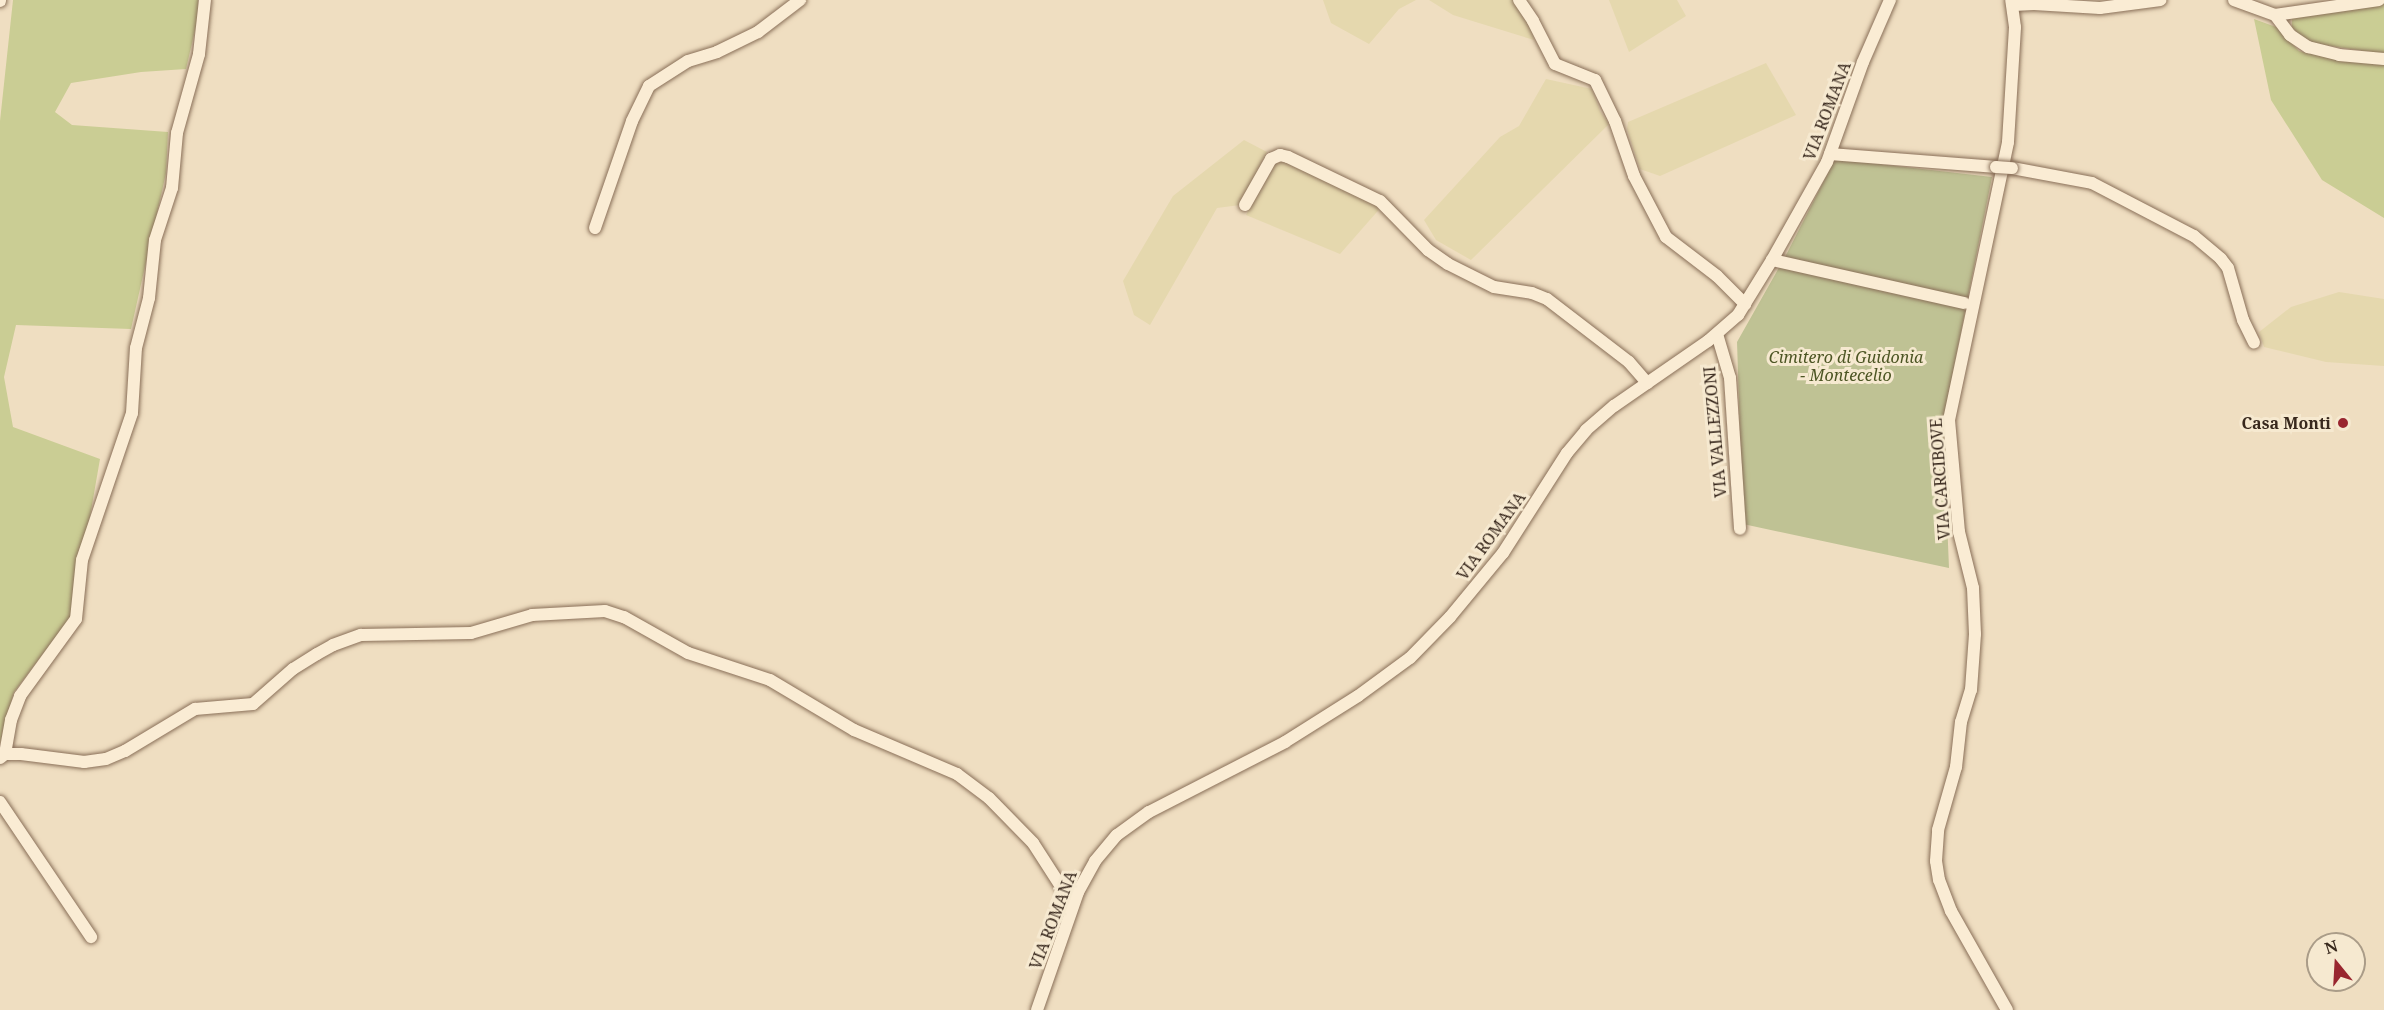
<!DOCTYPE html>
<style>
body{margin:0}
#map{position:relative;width:2384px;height:1010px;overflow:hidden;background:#efdec1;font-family:"Noto Serif",serif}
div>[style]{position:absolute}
.farmland>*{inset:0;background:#e5d8ae}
.green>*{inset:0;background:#cacd94}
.cemetery>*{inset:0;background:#bfc294}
.roads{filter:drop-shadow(0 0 2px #896f58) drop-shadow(0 0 2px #896f58)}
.minor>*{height:12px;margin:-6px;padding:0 6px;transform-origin:6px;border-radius:6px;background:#faecd4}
.bridges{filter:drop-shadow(0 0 2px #896f58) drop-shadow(0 0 2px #896f58)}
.minor-bridge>*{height:12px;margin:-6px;padding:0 6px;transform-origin:6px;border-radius:6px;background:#faecd4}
.dots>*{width:16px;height:16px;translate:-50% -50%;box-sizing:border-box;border:3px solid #f6e9d0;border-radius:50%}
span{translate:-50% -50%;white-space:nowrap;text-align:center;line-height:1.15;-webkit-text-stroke:6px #f6e9d0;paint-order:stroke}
.street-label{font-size:16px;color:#38281d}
.park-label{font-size:16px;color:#4c5523;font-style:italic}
.poi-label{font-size:16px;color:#38281d;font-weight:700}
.right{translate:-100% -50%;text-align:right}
.north{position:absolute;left:2306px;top:932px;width:60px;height:60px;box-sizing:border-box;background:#f6e9d0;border:2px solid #aa9c88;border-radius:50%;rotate:342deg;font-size:16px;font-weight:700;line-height:24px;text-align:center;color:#38281d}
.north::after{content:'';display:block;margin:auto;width:21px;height:27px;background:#99262f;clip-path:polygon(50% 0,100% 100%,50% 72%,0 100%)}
</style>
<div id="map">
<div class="farmland">
<div style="clip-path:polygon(1323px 0,1416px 0,1399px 9px,1369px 44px,1331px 23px)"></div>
<div style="clip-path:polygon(1429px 0,1513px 0,1530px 23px,1534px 40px,1453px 15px)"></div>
<div style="clip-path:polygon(1609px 0,1677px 0,1686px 16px,1629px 52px)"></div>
<div style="clip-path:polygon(1766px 63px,1796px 115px,1660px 176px,1640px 169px,1627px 129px,1628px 122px)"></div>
<div style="clip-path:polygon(1546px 79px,1592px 89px,1600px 111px,1609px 124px,1471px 260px,1436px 240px,1424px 220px,1500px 137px,1519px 126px)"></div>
<div style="clip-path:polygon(1244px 140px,1267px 152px,1240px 205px,1217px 208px,1150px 325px,1134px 315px,1123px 281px,1173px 196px)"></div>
<div style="clip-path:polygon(1285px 159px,1383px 205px,1340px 254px,1246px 215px,1273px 162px)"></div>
<div style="clip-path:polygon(2339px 292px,2384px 299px,2384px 366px,2326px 362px,2264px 347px,2259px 332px,2291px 307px)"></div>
</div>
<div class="green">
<div style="clip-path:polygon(13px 0,198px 0,199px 13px,186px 69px,141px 72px,71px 83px,55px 112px,72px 125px,168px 132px,166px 173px,131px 329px,16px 325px,4px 377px,13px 427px,100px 459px,73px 614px,14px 692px,0 743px,0 121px)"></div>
<div style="clip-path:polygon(2384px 3px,2384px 54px,2318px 44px,2303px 39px,2292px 27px,2292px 16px)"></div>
<div style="clip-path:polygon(2254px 19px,2276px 27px,2299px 51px,2339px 60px,2384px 64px,2384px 218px,2322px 180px,2271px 100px)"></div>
</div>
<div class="cemetery">
<div style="clip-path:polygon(1835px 159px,1992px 177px,1943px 422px,1949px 568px,1743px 524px,1737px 342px,1785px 257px)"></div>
</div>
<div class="roads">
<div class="minor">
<div style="left:1519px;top:0;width:25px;rotate:56deg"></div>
<div style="left:1533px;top:21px;width:48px;rotate:62.9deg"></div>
<div style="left:1555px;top:64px;width:43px;rotate:21.8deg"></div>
<div style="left:1595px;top:80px;width:46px;rotate:64deg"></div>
<div style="left:1615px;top:121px;width:58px;rotate:70.9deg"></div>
<div style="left:1634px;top:176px;width:69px;rotate:62.3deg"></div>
<div style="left:1666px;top:237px;width:64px;rotate:37.4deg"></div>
<div style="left:1717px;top:276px;width:40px;rotate:45deg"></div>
<div style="left:2234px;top:0;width:44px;rotate:20.1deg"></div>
<div style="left:2275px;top:15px;width:105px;rotate:-8.2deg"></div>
<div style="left:0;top:1px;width:1px;rotate:-90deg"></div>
<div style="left:2013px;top:5px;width:21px;rotate:-3deg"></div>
<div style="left:2034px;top:4px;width:66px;rotate:3.5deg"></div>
<div style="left:2100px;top:8px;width:61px;rotate:-7.6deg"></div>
<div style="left:2275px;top:15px;width:25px;rotate:53deg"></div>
<div style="left:2290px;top:35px;width:22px;rotate:34deg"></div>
<div style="left:2308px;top:47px;width:32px;rotate:14deg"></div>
<div style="left:2339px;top:55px;width:45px;rotate:5.1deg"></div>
<div style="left:1830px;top:154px;width:167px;rotate:4.5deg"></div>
<div style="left:2012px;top:168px;width:81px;rotate:10.6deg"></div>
<div style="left:2092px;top:183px;width:115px;rotate:27.5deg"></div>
<div style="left:2194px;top:236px;width:35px;rotate:40deg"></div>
<div style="left:2221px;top:259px;width:11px;rotate:52deg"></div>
<div style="left:2228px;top:268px;width:54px;rotate:73.9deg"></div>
<div style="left:2243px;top:320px;width:25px;rotate:64deg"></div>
<div style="left:1245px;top:205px;width:53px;rotate:-60.5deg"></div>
<div style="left:1271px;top:159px;width:10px;rotate:-24deg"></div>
<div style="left:1280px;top:155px;width:8px;rotate:14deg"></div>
<div style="left:1288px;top:157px;width:102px;rotate:25.6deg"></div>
<div style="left:1380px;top:201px;width:69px;rotate:45.6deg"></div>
<div style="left:1428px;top:250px;width:24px;rotate:35deg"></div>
<div style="left:1448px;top:264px;width:51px;rotate:26.6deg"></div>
<div style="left:1494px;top:287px;width:38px;rotate:9deg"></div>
<div style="left:1532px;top:293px;width:16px;rotate:22deg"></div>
<div style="left:1547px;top:299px;width:103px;rotate:37.5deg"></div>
<div style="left:1629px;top:362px;width:28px;rotate:49deg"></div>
<div style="left:595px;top:228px;width:113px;rotate:-70.9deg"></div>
<div style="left:632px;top:121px;width:39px;rotate:-64deg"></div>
<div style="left:649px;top:86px;width:46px;rotate:-32.7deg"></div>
<div style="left:688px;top:61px;width:30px;rotate:-17deg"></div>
<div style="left:717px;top:52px;width:46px;rotate:-26deg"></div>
<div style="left:758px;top:32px;width:53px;rotate:-37.3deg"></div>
<div style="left:1772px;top:260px;width:197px;rotate:12.6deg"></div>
<div style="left:1717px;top:334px;width:46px;rotate:73.5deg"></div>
<div style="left:1730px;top:378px;width:151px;rotate:86.2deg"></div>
<div style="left:5px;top:754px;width:35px;rotate:-80deg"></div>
<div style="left:11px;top:720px;width:26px;rotate:-69deg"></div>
<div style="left:20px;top:696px;width:95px;rotate:-54deg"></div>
<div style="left:76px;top:619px;width:59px;rotate:-84.2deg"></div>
<div style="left:82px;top:560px;width:155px;rotate:-71.2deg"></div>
<div style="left:132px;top:413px;width:65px;rotate:-86.5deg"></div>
<div style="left:136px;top:348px;width:52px;rotate:-75.4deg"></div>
<div style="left:149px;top:298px;width:58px;rotate:-84.1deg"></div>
<div style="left:155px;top:240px;width:55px;rotate:-71.9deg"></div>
<div style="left:172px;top:188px;width:55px;rotate:-84.8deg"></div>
<div style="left:177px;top:133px;width:82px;rotate:-74.4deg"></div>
<div style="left:199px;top:54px;width:54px;rotate:-83.7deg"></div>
<div style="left:0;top:758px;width:6px;rotate:-39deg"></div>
<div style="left:5px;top:754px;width:16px"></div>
<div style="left:21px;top:754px;width:64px;rotate:7.2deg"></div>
<div style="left:84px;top:762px;width:22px;rotate:-8deg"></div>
<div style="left:106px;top:759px;width:21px;rotate:-23deg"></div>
<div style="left:125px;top:751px;width:82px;rotate:-31deg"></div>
<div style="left:195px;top:709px;width:58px;rotate:-4.9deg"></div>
<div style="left:253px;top:704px;width:53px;rotate:-41.2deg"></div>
<div style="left:293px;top:669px;width:28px;rotate:-32deg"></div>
<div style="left:317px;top:654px;width:18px;rotate:-29deg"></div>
<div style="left:333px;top:645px;width:30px;rotate:-20deg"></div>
<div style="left:361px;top:635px;width:110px;rotate:-1deg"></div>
<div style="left:471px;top:633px;width:64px;rotate:-16.4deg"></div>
<div style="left:532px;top:615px;width:73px;rotate:-3.1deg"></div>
<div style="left:605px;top:611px;width:20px;rotate:18deg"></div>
<div style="left:624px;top:617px;width:73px;rotate:29.4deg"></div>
<div style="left:688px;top:653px;width:86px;rotate:18.2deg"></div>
<div style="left:770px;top:680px;width:98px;rotate:30.8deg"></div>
<div style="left:854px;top:730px;width:112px;rotate:23.1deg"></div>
<div style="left:957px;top:774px;width:40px;rotate:37deg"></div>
<div style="left:989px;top:798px;width:63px;rotate:45.6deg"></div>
<div style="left:1033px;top:843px;width:74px;rotate:57.2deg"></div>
<div style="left:0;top:802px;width:163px;rotate:56deg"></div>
<div style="left:1037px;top:1010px;width:125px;rotate:-70.8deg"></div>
<div style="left:1078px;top:892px;width:35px;rotate:-61deg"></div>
<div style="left:1095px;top:861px;width:34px;rotate:-50deg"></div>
<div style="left:1117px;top:835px;width:39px;rotate:-36deg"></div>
<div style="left:1149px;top:812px;width:153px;rotate:-27.2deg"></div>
<div style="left:1285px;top:742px;width:86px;rotate:-32.2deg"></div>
<div style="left:1358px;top:696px;width:64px;rotate:-36.2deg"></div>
<div style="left:1410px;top:658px;width:57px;rotate:-45.7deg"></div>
<div style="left:1450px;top:617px;width:83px;rotate:-50.4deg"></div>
<div style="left:1503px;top:553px;width:119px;rotate:-57.4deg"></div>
<div style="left:1567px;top:453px;width:30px;rotate:-50deg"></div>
<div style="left:1586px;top:430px;width:37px;rotate:-41deg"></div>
<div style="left:1614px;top:406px;width:114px;rotate:-34.7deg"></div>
<div style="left:1708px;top:341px;width:40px;rotate:-41deg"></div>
<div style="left:1738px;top:315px;width:65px;rotate:-58.3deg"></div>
<div style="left:1772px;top:260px;width:112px;rotate:-60.7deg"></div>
<div style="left:1827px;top:162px;width:106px;rotate:-70.2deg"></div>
<div style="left:1863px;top:62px;width:68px;rotate:-66.5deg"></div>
<div style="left:2007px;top:1010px;width:114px;rotate:-119.5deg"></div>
<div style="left:1951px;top:911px;width:33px;rotate:-111deg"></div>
<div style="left:1939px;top:880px;width:19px;rotate:-99deg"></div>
<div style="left:1936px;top:861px;width:31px;rotate:-86deg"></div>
<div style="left:1938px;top:830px;width:66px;rotate:-74.1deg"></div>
<div style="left:1956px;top:767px;width:45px;rotate:-83.7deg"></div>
<div style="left:1961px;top:722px;width:34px;rotate:-73deg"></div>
<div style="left:1971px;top:690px;width:56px;rotate:-85.9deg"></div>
<div style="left:1975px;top:634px;width:46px;rotate:-92.5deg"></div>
<div style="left:1973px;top:588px;width:58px;rotate:-104deg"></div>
<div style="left:1959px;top:532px;width:112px;rotate:-95.1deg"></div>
<div style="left:1949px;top:420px;width:284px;rotate:-78deg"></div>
<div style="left:2008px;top:142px;width:115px;rotate:-86.5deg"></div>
<div style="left:2015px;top:27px;width:27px;rotate:-98deg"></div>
</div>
</div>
<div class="bridges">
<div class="minor-bridge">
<div style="left:1996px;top:167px;width:16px;rotate:4deg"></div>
</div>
</div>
<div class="dots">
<div style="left:2343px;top:423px;background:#99262f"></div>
</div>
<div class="street-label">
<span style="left:1827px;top:111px;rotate:-69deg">VIA ROMANA</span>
<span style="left:1715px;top:432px;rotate:-95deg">VIA VALLEZZONI</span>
<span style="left:1940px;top:479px;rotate:-94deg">VIA CARCIBOVE</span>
<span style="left:1491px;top:536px;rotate:-54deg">VIA ROMANA</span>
<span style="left:1053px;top:920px;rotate:-69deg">VIA ROMANA</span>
</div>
<div class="park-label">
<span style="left:1846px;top:366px">Cimitero di Guidonia<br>- Montecelio</span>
</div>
<div class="poi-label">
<span class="right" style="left:2331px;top:423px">Casa Monti</span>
</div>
<div class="north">N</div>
</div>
